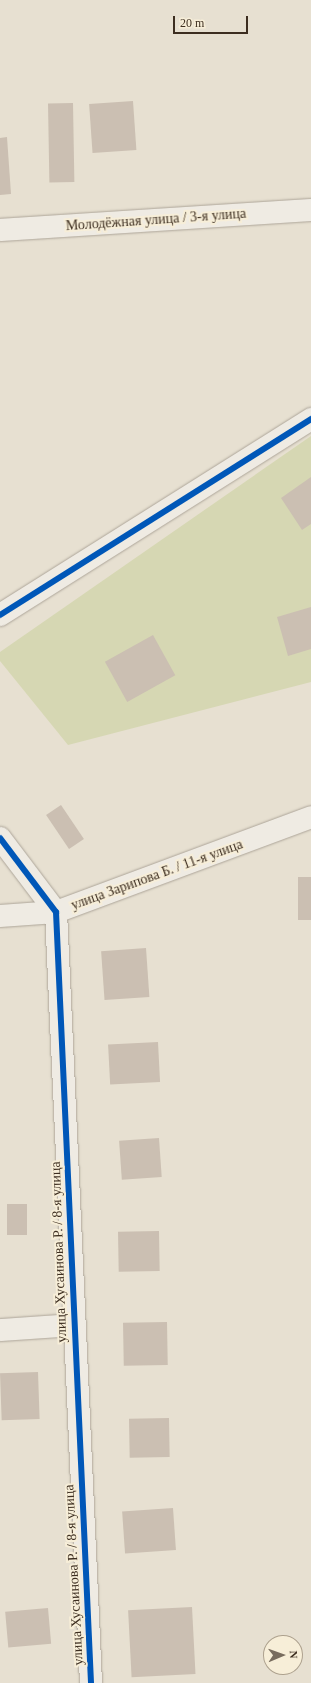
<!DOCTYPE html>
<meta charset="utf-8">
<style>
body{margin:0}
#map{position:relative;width:311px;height:1683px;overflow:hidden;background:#e7e0d1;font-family:"Times New Roman",serif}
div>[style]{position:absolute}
.green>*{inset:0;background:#d6d7b3}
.building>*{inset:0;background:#cbbfb2;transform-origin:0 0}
.roads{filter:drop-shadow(0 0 1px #ada599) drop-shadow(0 0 1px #ada599)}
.minor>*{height:22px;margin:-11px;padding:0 11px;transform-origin:11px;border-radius:11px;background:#efebe3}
.tertiary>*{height:22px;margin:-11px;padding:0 11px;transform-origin:11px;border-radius:11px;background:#efebe3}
.cycleway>*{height:6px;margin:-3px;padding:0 3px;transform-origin:3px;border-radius:3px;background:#0057b8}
span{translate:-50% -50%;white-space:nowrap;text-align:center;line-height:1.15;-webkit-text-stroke:4px #f7eed8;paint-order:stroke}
.street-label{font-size:14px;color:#3d2e20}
.north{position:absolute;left:263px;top:1635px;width:40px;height:40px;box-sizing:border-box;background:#f7eed8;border:1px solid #ada18e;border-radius:50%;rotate:88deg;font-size:11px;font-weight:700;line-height:16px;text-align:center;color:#3d2e20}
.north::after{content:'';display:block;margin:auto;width:14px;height:18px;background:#786c5e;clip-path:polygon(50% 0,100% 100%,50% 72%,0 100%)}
.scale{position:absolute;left:173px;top:16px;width:75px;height:18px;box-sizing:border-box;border:2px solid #3d2e20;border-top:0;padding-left:5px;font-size:12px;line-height:14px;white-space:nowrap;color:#3d2e20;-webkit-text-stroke:3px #f7eed8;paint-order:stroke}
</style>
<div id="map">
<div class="green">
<div style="clip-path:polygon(311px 436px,311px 682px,68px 745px,0 661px,0 652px)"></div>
</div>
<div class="building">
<div style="left:133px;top:101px;width:49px;height:44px;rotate:86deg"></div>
<div style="left:73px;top:103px;width:79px;height:25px;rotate:89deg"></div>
<div style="clip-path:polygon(7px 137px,11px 194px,0 195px,0 138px)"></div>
<div style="clip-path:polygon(311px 477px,311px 524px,302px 530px,281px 498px)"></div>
<div style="clip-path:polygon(311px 607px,311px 649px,288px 656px,277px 617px)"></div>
<div style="left:153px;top:635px;width:46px;height:55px;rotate:61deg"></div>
<div style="left:61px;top:805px;width:41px;height:18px;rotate:56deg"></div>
<div style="left:298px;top:877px;width:13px;height:43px"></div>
<div style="left:146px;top:948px;width:49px;height:45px;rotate:86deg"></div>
<div style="left:158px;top:1042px;width:40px;height:50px;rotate:87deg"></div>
<div style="left:159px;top:1138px;width:39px;height:40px;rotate:86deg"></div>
<div style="left:7px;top:1204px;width:20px;height:31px"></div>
<div style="left:159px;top:1231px;width:40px;height:41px;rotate:89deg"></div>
<div style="left:167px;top:1322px;width:43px;height:44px;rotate:89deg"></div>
<div style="left:38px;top:1372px;width:47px;height:38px;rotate:88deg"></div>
<div style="left:169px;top:1418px;width:39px;height:40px;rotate:89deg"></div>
<div style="left:173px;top:1508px;width:42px;height:51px;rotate:86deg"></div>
<div style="left:192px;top:1607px;width:67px;height:64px;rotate:87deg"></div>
<div style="left:48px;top:1608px;width:36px;height:43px;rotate:85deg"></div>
</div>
<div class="roads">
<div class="minor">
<div style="left:0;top:230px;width:312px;rotate:-3.7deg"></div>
<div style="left:0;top:615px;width:368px;rotate:-32.2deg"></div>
<div style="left:0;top:838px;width:93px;rotate:52.9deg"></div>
<div style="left:56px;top:912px;width:772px;rotate:87.4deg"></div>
<div style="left:0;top:916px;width:56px;rotate:-4.1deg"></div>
<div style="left:0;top:1330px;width:74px;rotate:-3.9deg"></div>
</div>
<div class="tertiary">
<div style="left:56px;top:912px;width:272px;rotate:-20.4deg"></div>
</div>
</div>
<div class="cycleway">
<div style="left:0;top:615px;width:368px;rotate:-32.2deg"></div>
<div style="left:0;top:838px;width:93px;rotate:52.9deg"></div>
<div style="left:56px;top:912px;width:772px;rotate:87.4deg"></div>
</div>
<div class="street-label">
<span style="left:156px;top:220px;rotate:-4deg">Молодёжная улица / 3-я улица</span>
<span style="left:157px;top:875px;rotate:-20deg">улица Зарипова Б. / 11-я улица</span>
<span style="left:59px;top:1252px;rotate:-92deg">улица Хусаинова Р. / 8-я улица</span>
<span style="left:74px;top:1575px;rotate:-93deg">улица Хусаинова Р. / 8-я улица</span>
</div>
<div class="north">N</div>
<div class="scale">20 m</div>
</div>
